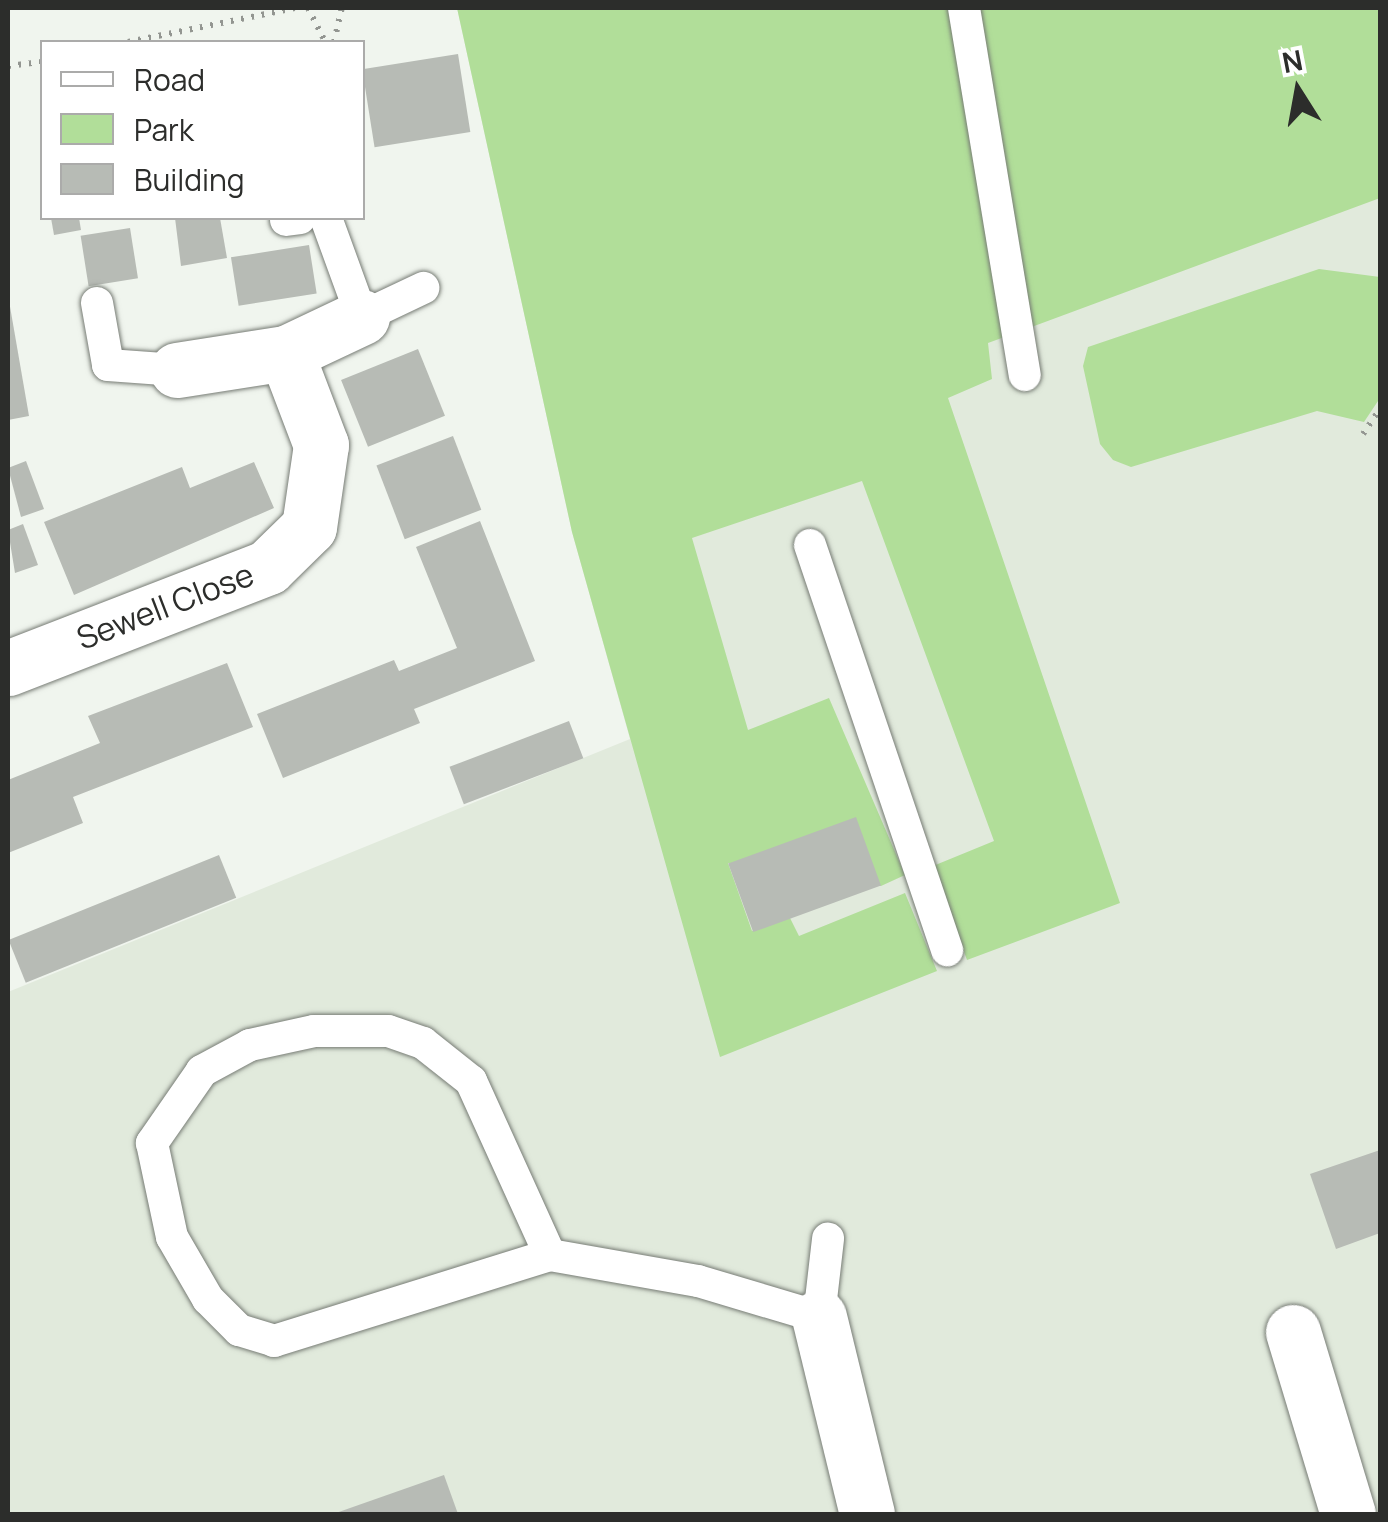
<!DOCTYPE html>
<style>
body{margin:0}
#map{position:relative;width:1388px;height:1522px;overflow:hidden;background:#f0f5ee;font-family:Manrope,sans-serif}
div>[style]{position:absolute}
.built>*{inset:0;background:#e1eadc}
.green>*{inset:0;background:#b1de99}
.building>*{inset:0;background:#b7bbb5;transform-origin:0 0}
.path>*{height:6px;margin-top:-3px;transform-origin:0;background:repeating-linear-gradient(90deg,#939691 0 2.5px,transparent 0 10.5px)}
.roads{filter:drop-shadow(0 0 2px #777c75) drop-shadow(0 0 2px #777c75)}
.service>*{height:32px;margin:-16px;padding:0 16px;transform-origin:16px;border-radius:16px;background:#fff}
.minor>*{height:55px;margin:-27.5px;padding:0 27.5px;transform-origin:27.5px;border-radius:27.5px;background:#fff}
span{translate:-50% -50%;white-space:nowrap;text-align:center;line-height:1.15;-webkit-text-stroke:8px #fff;paint-order:stroke}
.street-label{font-size:32px;color:#2c2d2b}
.frame{position:absolute;inset:0;border:10px solid #2c2d2b;pointer-events:none}
.legend{position:absolute;left:40px;top:40px;width:325px;height:180px;box-sizing:border-box;background:#fff;border:2px solid #ababaa;margin:0;padding:12px 18px;list-style:none;font-size:30px;color:#2c2d2b}
.legend li{display:flex;align-items:center;gap:20px;height:50px}
.legend b{width:50px;border:2px solid #ababaa}
.north{position:absolute;left:1248px;top:40px;width:100px;height:100px;-webkit-text-stroke:8px #fff;paint-order:stroke;rotate:349deg;font-size:28px;font-weight:700;line-height:40px;text-align:center;color:#2c2d2b}
.north::after{content:'';display:block;margin:auto;width:35px;height:45px;background:#2c2d2b;clip-path:polygon(50% 0,100% 100%,50% 72%,0 100%)}
</style>
<div id="map">
<div class="built">
<div style="clip-path:polygon(457px 8px,1380px 8px,1380px 1514px,8px 1514px,8px 992px,630px 739px,572px 532px)"></div>
</div>
<div class="green">
<div style="clip-path:polygon(457px 8px,1380px 8px,1380px 198px,988px 343px,992px 379px,948px 398px,1120px 903px,967px 960px,933px 866px,994px 841px,862px 481px,692px 538px,748px 730px,829px 698px,905px 875px,881px 886px,728px 863px,752px 931px,790px 918px,799px 936px,905px 893px,937px 971px,720px 1057px,572px 532px)"></div>
<div style="clip-path:polygon(1319px 269px,1380px 277px,1380px 398px,1364px 422px,1317px 411px,1131px 467px,1113px 460px,1100px 444px,1083px 366px,1088px 347px)"></div>
</div>
<div class="building">
<div style="left:458px;top:54px;width:79px;height:97px;rotate:81deg"></div>
<div style="clip-path:polygon(51px 218px,79px 218px,81px 230px,54px 235px)"></div>
<div style="clip-path:polygon(175px 218px,220px 218px,227px 258px,181px 266px)"></div>
<div style="left:130px;top:228px;width:51px;height:50px;rotate:81deg"></div>
<div style="left:309px;top:245px;width:49px;height:79px;rotate:81deg"></div>
<div style="clip-path:polygon(8px 295px,29px 416px,8px 420px)"></div>
<div style="left:418px;top:349px;width:72px;height:83px;rotate:68deg"></div>
<div style="left:453px;top:436px;width:79px;height:82px;rotate:69deg"></div>
<div style="clip-path:polygon(26px 461px,44px 509px,21px 517px,8px 468px)"></div>
<div style="clip-path:polygon(254px 462px,274px 508px,74px 595px,44px 522px,182px 467px,190px 488px)"></div>
<div style="clip-path:polygon(480px 521px,535px 661px,414px 709px,420px 723px,283px 778px,257px 714px,394px 660px,399px 671px,457px 648px,416px 547px)"></div>
<div style="clip-path:polygon(23px 524px,38px 565px,15px 573px,8px 530px)"></div>
<div style="clip-path:polygon(227px 663px,253px 727px,73px 797px,83px 823px,8px 853px,8px 780px,100px 743px,88px 716px)"></div>
<div style="left:569px;top:721px;width:40px;height:128px;rotate:69deg"></div>
<div style="left:856px;top:817px;width:73px;height:136px;rotate:70deg"></div>
<div style="left:219px;top:855px;width:46px;height:227px;rotate:68deg"></div>
<div style="clip-path:polygon(1380px 1150px,1380px 1233px,1336px 1249px,1310px 1174px)"></div>
<div style="clip-path:polygon(444px 1475px,458px 1514px,333px 1514px)"></div>
</div>
<div class="path">
<div style="left:308px;top:8px;width:38px;rotate:63deg"></div>
<div style="left:128px;top:42px;width:170px;rotate:-11.5deg"></div>
<div style="left:334px;top:42px;width:35px;rotate:-77deg"></div>
<div style="left:8px;top:66px;width:34px;rotate:-7deg"></div>
<div style="left:1363px;top:434px;width:30px;rotate:-56deg"></div>
</div>
<div class="roads">
<div class="service">
<div style="left:964px;top:8px;width:372px;rotate:80.6deg"></div>
<div style="left:326px;top:218px;width:105px;rotate:70deg"></div>
<div style="left:362px;top:317px;width:68px;rotate:-25.4deg"></div>
<div style="left:286px;top:220px;width:14px;rotate:-8deg"></div>
<div style="left:97px;top:303px;width:63px;rotate:79.9deg"></div>
<div style="left:108px;top:365px;width:69px;rotate:4.1deg"></div>
<div style="left:810px;top:545px;width:428px;rotate:71.3deg"></div>
<div style="left:550px;top:1255px;width:191px;rotate:-114.4deg"></div>
<div style="left:471px;top:1081px;width:61px;rotate:-141.6deg"></div>
<div style="left:423px;top:1043px;width:37px;rotate:-161deg"></div>
<div style="left:388px;top:1031px;width:74px;rotate:180deg"></div>
<div style="left:314px;top:1031px;width:66px;rotate:167.7deg"></div>
<div style="left:250px;top:1045px;width:55px;rotate:151.6deg"></div>
<div style="left:202px;top:1071px;width:88px;rotate:124.8deg"></div>
<div style="left:152px;top:1143px;width:96px;rotate:78deg"></div>
<div style="left:172px;top:1237px;width:72px;rotate:59.9deg"></div>
<div style="left:208px;top:1299px;width:44px;rotate:45deg"></div>
<div style="left:239px;top:1330px;width:37px;rotate:17deg"></div>
<div style="left:274px;top:1341px;width:289px;rotate:-17.3deg"></div>
<div style="left:550px;top:1255px;width:150px;rotate:10deg"></div>
<div style="left:698px;top:1281px;width:126px;rotate:16.6deg"></div>
<div style="left:819px;top:1317px;width:79px;rotate:-83.4deg"></div>
</div>
<div class="minor">
<div style="left:177px;top:370px;width:110px;rotate:-8.9deg"></div>
<div style="left:286px;top:353px;width:84px;rotate:-25.3deg"></div>
<div style="left:8px;top:668px;width:279px;rotate:-21.2deg"></div>
<div style="left:268px;top:567px;width:57px;rotate:-44.3deg"></div>
<div style="left:309px;top:527px;width:83px;rotate:-81.7deg"></div>
<div style="left:321px;top:445px;width:98px;rotate:-110.8deg"></div>
<div style="left:819px;top:1317px;width:203px;rotate:76.3deg"></div>
<div style="left:1293px;top:1332px;width:190px;rotate:73.2deg"></div>
</div>
</div>
<div class="street-label">
<span style="left:165px;top:606px;rotate:-21deg">Sewell Close</span>
</div>
<div class="frame"></div>
<ul class="legend">
<li><b style="height:12px;background:#fff"></b>Road</li>
<li><b style="height:28px;background:#b1de99"></b>Park</li>
<li><b style="height:28px;background:#b7bbb5"></b>Building</li>
</ul>
<div class="north">N</div>
</div>
